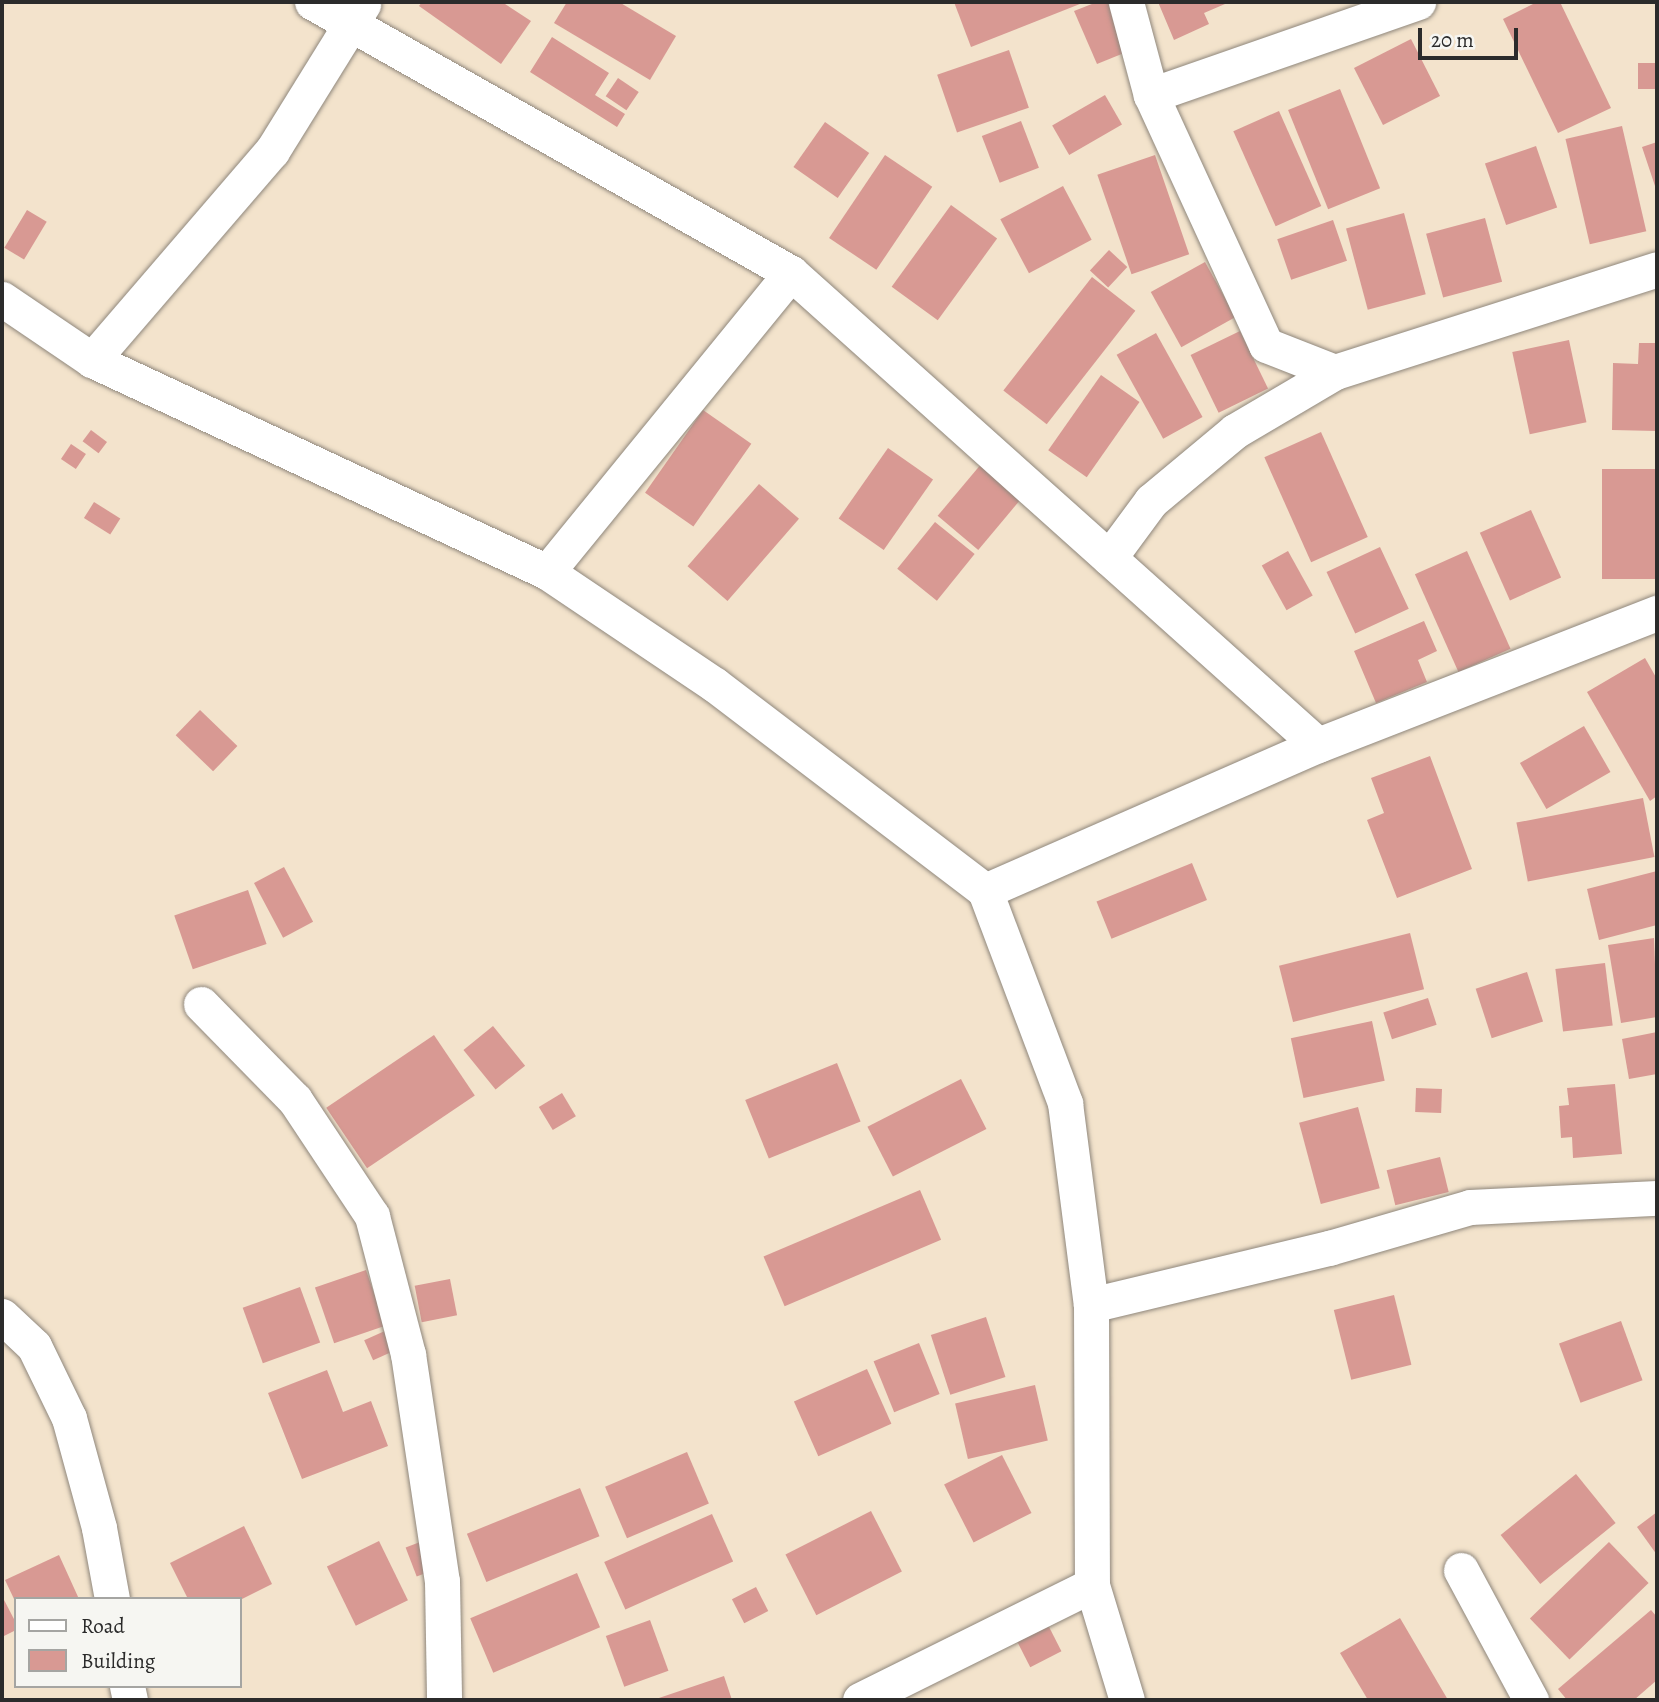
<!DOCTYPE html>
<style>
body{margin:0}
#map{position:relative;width:1659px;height:1702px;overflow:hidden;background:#f3e3cc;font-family:Alegreya,serif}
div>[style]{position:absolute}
.building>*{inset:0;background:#d89993;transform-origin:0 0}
.roads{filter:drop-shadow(0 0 2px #8f877c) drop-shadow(0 0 2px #8f877c)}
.street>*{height:35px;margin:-17.5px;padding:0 17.5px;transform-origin:17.5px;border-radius:17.5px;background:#fff}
span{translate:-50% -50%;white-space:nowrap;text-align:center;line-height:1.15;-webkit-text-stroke:7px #f6f6f2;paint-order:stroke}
.frame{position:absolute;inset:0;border:4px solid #2b2b2b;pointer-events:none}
.legend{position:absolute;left:14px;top:1597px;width:228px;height:91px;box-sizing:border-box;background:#f6f6f2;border:2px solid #a5a5a2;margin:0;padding:9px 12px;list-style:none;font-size:21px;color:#2b2b2b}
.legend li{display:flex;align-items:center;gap:14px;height:35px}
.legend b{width:35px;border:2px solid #a5a5a2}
.scale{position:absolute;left:1418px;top:28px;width:100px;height:32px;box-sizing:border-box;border:4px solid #2b2b2b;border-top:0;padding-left:9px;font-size:21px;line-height:24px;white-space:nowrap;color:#2b2b2b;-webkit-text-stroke:5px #f6f6f2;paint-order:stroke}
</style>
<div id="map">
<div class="building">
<div style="clip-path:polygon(422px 2px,502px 2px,531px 21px,501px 64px,419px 6px)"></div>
<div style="clip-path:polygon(567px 2px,619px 2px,676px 36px,650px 80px,554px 23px)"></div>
<div style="clip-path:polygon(954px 2px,1085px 2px,971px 47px)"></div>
<div style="clip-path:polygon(1097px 2px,1108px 2px,1129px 51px,1097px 64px,1074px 11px)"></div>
<div style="clip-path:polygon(1158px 2px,1224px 2px,1225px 4px,1204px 13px,1209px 24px,1174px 40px)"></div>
<div style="clip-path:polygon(1537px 2px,1560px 2px,1611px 108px,1558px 133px,1503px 19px)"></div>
<div style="clip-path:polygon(552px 37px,609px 73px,595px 95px,625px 114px,617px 127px,530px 72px)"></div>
<div style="left:1411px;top:39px;width:64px;height:64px;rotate:63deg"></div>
<div style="left:1009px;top:50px;width:61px;height:76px;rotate:71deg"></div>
<div style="left:1638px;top:63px;width:19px;height:26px"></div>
<div style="left:618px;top:78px;width:25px;height:22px;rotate:34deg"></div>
<div style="left:1340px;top:89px;width:107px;height:56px;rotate:68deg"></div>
<div style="left:1105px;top:95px;width:34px;height:61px;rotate:60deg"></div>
<div style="left:1279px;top:111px;width:104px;height:50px;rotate:66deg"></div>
<div style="left:1021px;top:121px;width:50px;height:42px;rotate:69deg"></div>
<div style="left:825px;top:122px;width:54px;height:55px;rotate:35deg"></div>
<div style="left:1622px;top:126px;width:108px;height:58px;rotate:77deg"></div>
<div style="clip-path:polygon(1657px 142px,1657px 192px,1642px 147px)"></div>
<div style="left:1536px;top:146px;width:65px;height:54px;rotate:71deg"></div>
<div style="left:885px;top:155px;width:57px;height:100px;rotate:34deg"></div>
<div style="left:1155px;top:155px;width:105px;height:61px;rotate:71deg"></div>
<div style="left:1063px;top:186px;width:61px;height:71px;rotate:62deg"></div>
<div style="left:951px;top:205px;width:57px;height:101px;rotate:36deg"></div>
<div style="left:27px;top:210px;width:23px;height:44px;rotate:31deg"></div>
<div style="left:1404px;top:213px;width:84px;height:60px;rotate:75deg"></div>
<div style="left:1485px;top:218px;width:66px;height:61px;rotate:75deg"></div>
<div style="left:1333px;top:220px;width:43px;height:59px;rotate:71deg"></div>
<div style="left:1109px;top:250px;width:25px;height:28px;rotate:43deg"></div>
<div style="left:1205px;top:262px;width:63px;height:62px;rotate:61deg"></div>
<div style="left:1092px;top:277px;width:55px;height:144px;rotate:38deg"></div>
<div style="left:1240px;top:331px;width:64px;height:55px;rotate:64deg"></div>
<div style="left:1156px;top:333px;width:96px;height:45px;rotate:61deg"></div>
<div style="left:1569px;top:340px;width:84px;height:58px;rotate:78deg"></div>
<div style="clip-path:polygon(1639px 343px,1657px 343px,1657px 431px,1612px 430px,1613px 363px,1638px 364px)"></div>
<div style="left:1101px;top:375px;width:47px;height:92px;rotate:35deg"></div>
<div style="left:703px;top:410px;width:59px;height:101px;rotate:35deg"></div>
<div style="left:91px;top:430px;width:20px;height:14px;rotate:37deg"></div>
<div style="left:1321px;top:432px;width:115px;height:62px;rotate:66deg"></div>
<div style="left:71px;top:444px;width:18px;height:18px;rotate:34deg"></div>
<div style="left:888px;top:448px;width:55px;height:86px;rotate:35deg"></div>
<div style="left:982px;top:463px;width:53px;height:69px;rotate:40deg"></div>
<div style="left:1657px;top:469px;width:110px;height:55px;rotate:90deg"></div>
<div style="left:759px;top:484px;width:53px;height:109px;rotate:41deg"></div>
<div style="left:94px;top:502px;width:31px;height:19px;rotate:32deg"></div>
<div style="left:1531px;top:510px;width:74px;height:56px;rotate:66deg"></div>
<div style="left:935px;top:522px;width:51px;height:60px;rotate:39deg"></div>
<div style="left:1380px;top:547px;width:68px;height:59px;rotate:65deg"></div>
<div style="left:1288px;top:551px;width:51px;height:30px;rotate:61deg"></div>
<div style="left:1467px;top:551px;width:107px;height:57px;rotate:66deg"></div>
<div style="clip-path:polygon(1424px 621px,1437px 651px,1418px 660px,1427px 682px,1376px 703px,1354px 651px)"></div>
<div style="clip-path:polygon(1645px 658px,1657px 679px,1657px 796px,1650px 801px,1587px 692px)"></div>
<div style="left:200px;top:710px;width:52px;height:35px;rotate:44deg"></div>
<div style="left:1584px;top:726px;width:53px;height:74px;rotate:60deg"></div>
<div style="clip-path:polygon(1430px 756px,1472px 869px,1397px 898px,1367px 820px,1384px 813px,1371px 778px)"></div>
<div style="left:1643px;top:798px;width:60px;height:129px;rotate:79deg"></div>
<div style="left:1192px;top:863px;width:40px;height:103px;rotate:68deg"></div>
<div style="left:284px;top:867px;width:62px;height:34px;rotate:62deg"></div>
<div style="clip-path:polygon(1657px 871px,1657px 925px,1599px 940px,1587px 889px)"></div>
<div style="left:248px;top:890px;width:57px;height:78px;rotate:71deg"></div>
<div style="left:1410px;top:933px;width:58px;height:135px;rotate:76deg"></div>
<div style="clip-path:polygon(1654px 938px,1657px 1017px,1621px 1023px,1608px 945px)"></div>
<div style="left:1605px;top:963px;width:63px;height:50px;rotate:83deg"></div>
<div style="left:1527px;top:972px;width:52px;height:54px;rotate:72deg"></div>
<div style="left:1428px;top:998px;width:28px;height:47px;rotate:72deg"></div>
<div style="left:1372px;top:1021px;width:61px;height:83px;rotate:78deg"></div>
<div style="left:493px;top:1026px;width:51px;height:38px;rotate:51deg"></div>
<div style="clip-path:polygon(1657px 1032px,1657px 1074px,1629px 1079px,1622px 1039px)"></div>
<div style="left:434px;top:1035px;width:73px;height:130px;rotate:56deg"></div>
<div style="left:837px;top:1063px;width:63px;height:99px;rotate:68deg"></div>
<div style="left:961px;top:1079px;width:56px;height:105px;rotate:63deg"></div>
<div style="clip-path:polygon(1615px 1084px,1622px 1154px,1573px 1158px,1572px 1137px,1561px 1138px,1559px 1106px,1569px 1105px,1567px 1088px)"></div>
<div style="left:1416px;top:1088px;width:26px;height:24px;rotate:2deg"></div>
<div style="left:562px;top:1093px;width:27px;height:27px;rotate:59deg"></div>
<div style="left:1358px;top:1107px;width:84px;height:61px;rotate:75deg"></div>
<div style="left:1440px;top:1157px;width:36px;height:55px;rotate:76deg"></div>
<div style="left:920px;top:1190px;width:54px;height:170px;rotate:67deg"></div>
<div style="left:366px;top:1270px;width:59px;height:54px;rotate:71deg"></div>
<div style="left:450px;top:1279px;width:37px;height:36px;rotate:79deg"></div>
<div style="left:300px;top:1287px;width:59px;height:61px;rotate:70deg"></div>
<div style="left:1394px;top:1295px;width:72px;height:62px;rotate:76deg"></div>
<div style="left:986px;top:1317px;width:63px;height:58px;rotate:72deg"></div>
<div style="left:1621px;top:1321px;width:63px;height:66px;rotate:70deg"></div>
<div style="left:387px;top:1330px;width:22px;height:25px;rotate:66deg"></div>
<div style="left:919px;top:1343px;width:55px;height:49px;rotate:68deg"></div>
<div style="left:867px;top:1369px;width:60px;height:80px;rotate:66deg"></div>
<div style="clip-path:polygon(327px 1370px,343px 1412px,371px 1401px,388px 1446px,302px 1479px,268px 1393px)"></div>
<div style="left:1035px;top:1385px;width:57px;height:82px;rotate:77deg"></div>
<div style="left:687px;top:1452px;width:56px;height:89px;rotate:67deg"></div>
<div style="left:1002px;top:1455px;width:65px;height:65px;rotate:63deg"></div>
<div style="left:1576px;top:1474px;width:63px;height:97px;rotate:51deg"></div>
<div style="left:580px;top:1488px;width:52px;height:122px;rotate:68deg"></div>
<div style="left:871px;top:1511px;width:68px;height:96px;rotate:63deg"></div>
<div style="clip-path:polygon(1657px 1512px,1657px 1555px,1637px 1527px)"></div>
<div style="left:712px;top:1514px;width:52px;height:118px;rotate:66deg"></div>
<div style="clip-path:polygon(244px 1526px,272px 1584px,240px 1600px,188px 1599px,170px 1563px)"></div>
<div style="left:428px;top:1539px;width:31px;height:24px;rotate:69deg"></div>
<div style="left:379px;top:1541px;width:66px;height:58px;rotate:64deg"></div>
<div style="left:1609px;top:1542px;width:57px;height:110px;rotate:46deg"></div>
<div style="clip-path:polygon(59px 1555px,79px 1599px,14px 1599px,5px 1580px)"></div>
<div style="left:577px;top:1573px;width:59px;height:116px;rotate:67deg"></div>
<div style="left:756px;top:1587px;width:27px;height:27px;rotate:63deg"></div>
<div style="clip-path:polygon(2px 1596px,16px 1623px,16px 1630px,2px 1637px)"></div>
<div style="clip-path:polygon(1651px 1610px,1657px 1617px,1657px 1680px,1634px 1700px,1567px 1700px,1558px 1689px)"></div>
<div style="clip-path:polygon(1400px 1618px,1448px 1700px,1368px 1700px,1340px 1653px)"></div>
<div style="left:650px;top:1620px;width:54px;height:47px;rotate:70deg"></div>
<div style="left:1046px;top:1621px;width:34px;height:35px;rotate:63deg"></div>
<div style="clip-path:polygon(724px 1676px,732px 1700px,653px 1700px)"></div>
</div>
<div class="roads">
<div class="street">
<div style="left:312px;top:2px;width:550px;rotate:29.5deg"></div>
<div style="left:791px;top:273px;width:707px;rotate:41.85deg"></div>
<div style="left:1126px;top:2px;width:96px;rotate:75deg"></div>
<div style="left:1151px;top:95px;width:275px;rotate:65.3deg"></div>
<div style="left:1266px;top:345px;width:74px;rotate:21.4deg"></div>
<div style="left:1335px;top:372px;width:338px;rotate:-17.7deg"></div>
<div style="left:1151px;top:95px;width:283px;rotate:-19.2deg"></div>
<div style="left:2px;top:299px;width:109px;rotate:34.1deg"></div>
<div style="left:92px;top:360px;width:502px;rotate:24.98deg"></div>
<div style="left:547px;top:572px;width:202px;rotate:33.9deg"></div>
<div style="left:715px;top:685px;width:340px;rotate:37.3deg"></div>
<div style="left:985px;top:891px;width:227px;rotate:69.3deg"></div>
<div style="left:1065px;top:1103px;width:204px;rotate:82.7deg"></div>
<div style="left:1091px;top:1305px;width:280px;rotate:89.8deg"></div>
<div style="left:1092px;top:1585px;width:120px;rotate:73.1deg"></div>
<div style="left:92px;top:360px;width:276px;rotate:-49.3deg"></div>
<div style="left:272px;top:151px;width:173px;rotate:-58.2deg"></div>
<div style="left:1109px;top:558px;width:71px;rotate:-53.6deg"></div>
<div style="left:1151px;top:501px;width:109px;rotate:-39.8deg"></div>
<div style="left:1235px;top:431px;width:116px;rotate:-30.5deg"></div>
<div style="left:547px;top:572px;width:386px;rotate:-50.8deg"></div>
<div style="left:985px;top:891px;width:364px;rotate:-23.7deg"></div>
<div style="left:1318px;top:745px;width:364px;rotate:-21.3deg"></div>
<div style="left:201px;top:1004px;width:134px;rotate:45.6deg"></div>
<div style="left:295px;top:1100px;width:139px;rotate:56.4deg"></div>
<div style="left:372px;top:1216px;width:143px;rotate:75.4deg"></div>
<div style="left:408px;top:1354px;width:230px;rotate:81.5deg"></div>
<div style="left:442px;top:1581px;width:119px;rotate:89deg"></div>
<div style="left:1091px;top:1305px;width:245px;rotate:-13.5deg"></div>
<div style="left:1329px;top:1248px;width:147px;rotate:-16.2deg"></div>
<div style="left:1470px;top:1207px;width:187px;rotate:-2.8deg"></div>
<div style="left:2px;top:1316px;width:44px;rotate:43.2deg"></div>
<div style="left:34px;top:1346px;width:80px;rotate:64.1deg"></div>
<div style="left:69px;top:1418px;width:114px;rotate:74.7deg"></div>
<div style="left:99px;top:1528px;width:72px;rotate:79.6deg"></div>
<div style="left:1461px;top:1570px;width:148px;rotate:61.7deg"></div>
<div style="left:127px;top:1686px;width:14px;rotate:78deg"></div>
<div style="left:860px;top:1700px;width:259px;rotate:-26.4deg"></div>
</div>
</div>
<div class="frame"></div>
<ul class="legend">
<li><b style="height:9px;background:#fff"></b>Road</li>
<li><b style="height:19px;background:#d89993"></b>Building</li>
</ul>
<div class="scale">20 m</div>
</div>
